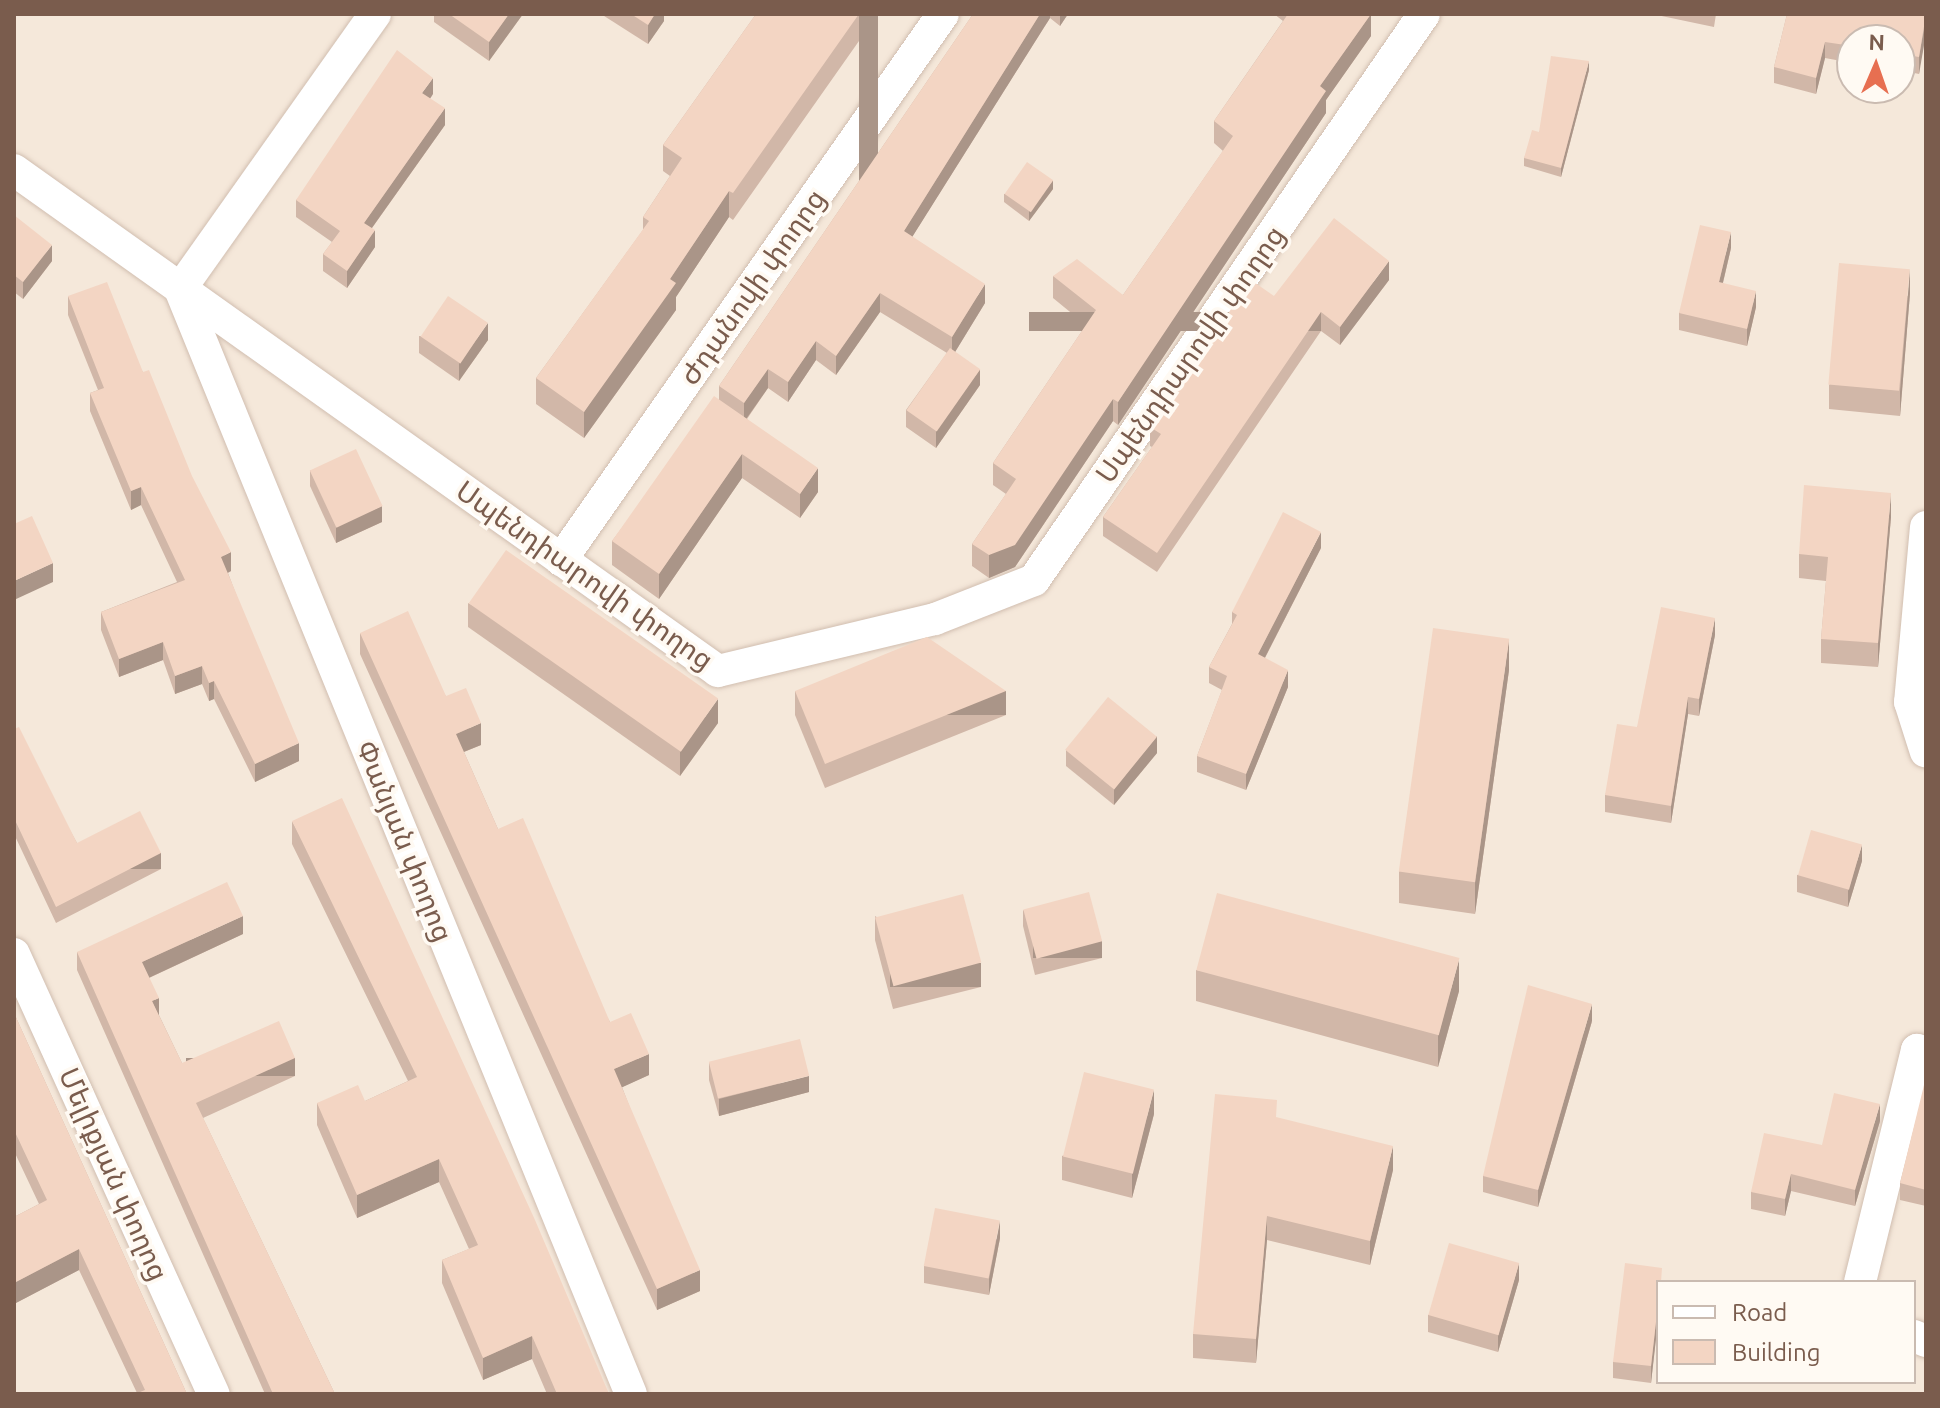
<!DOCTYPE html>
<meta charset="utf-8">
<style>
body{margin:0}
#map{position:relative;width:1940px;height:1408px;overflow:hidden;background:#fdf6ec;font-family:Ubuntu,"Noto Sans Armenian",sans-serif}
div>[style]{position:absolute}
.residential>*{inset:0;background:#f5e8da}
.roads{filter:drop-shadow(0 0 2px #d1beb0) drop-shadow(0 0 2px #d1beb0)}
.minor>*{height:32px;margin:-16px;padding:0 16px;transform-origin:16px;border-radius:16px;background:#fff}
.wall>*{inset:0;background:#d1b7a8}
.shaded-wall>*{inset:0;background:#aa9588;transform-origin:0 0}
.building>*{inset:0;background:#f3d5c3;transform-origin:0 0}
span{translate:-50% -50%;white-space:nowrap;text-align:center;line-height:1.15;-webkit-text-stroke:7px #fffaf3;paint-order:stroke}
.street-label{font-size:28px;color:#7a5c4d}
.frame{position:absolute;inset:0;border:16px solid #7a5c4d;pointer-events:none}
.legend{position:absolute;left:1656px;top:1280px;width:260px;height:104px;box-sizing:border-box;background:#fffaf3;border:2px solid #cabbb1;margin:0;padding:10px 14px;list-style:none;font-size:24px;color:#7a5c4d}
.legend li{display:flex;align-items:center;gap:16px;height:40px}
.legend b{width:40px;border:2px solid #cabbb1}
.north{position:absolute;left:1836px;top:24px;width:80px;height:80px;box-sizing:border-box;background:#fffaf3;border:2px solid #cabbb1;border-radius:50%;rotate:2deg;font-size:22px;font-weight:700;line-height:32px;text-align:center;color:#7a5c4d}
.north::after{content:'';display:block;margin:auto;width:28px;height:36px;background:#e76f51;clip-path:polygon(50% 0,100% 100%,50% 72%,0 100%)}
</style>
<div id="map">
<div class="residential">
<div style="clip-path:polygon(evenodd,14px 14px,1926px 14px,1926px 1394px,14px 1394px,14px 14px,1852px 40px,1900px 40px,1900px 88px,1852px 88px,1852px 40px,14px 14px,1658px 1282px,1914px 1282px,1914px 1382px,1658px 1382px,1658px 1282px)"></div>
</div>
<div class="roads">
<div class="minor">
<div style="left:375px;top:14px;width:337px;rotate:125.3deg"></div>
<div style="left:180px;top:289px;width:1193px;rotate:67.8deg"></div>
<div style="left:14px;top:170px;width:864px;rotate:35.44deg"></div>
<div style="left:718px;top:671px;width:223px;rotate:-13.5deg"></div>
<div style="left:935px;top:619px;width:106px;rotate:-21.5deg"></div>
<div style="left:1034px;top:580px;width:687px;rotate:-55.43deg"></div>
<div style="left:1926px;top:527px;width:176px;rotate:95.2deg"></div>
<div style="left:1910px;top:702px;width:52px;rotate:72.3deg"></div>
<div style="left:561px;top:560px;width:666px;rotate:-55.02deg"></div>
<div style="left:14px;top:954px;width:483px;rotate:65.6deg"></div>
<div style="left:1860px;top:1282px;width:239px;rotate:-76.2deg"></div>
<div style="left:1917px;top:1050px;width:9px;rotate:13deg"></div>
<div style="left:1914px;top:1336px;width:13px;rotate:23deg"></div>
</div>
</div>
<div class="wall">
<div style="clip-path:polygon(434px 14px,523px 14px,489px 61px,434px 22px)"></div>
<div style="clip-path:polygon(601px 14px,664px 14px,664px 21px,648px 44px)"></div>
<div style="clip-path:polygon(756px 14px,878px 14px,733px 220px,729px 217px,676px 297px,676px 310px,584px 438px,536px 404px,536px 378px,643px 230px,643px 217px,670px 176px,663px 171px,663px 145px)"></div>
<div style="clip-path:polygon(973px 14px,1068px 14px,1060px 26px,1050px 18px,912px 237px,985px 303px,955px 352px,980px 385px,936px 448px,906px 427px,906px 410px,947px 353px,880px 312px,836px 375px,816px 360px,788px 402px,768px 388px,747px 419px,818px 492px,800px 518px,742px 478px,659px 599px,612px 565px,612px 541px,719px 400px,719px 386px)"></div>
<div style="clip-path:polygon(1274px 14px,1371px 14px,1371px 36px,1326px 100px,1326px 113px,1118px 425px,1113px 421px,1015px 567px,989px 578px,972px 566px,972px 544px,1006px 494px,993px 485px,993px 463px,1086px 325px,1053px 298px,1053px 276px,1123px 295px,1223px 151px,1214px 143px,1214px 121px,1283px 21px)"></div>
<div style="clip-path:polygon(1652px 14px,1716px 14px,1714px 27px)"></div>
<div style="clip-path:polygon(1787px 14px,1926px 14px,1919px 74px,1900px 70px,1900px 40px,1852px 40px,1852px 63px,1825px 58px,1816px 94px,1774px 83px,1774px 67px)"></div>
<div style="clip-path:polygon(1589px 70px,1561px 177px,1524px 166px,1524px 158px,1539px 132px)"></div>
<div style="clip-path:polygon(433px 94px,430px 99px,445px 125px,372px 228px,375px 247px,347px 288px,323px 271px,323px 254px,332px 242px,296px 217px,296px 200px)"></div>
<div style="clip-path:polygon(1053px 189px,1029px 221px,1004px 202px,1004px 194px)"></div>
<div style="clip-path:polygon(14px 215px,52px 261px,23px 299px,14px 292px)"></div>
<div style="clip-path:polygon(1731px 248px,1723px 283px,1756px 307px,1747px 346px,1679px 330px,1679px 313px)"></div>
<div style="clip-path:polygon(1389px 280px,1340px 345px,1321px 331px,1157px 572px,1103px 536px,1103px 517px,1152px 447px,1150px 446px,1150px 427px,1274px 296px)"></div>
<div style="clip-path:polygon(1910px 293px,1900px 416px,1829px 409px,1829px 385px)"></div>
<div style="clip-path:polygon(68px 296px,143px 372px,231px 571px,228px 573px,299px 761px,255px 782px,214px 699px,209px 701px,202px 684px,175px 694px,163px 660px,119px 677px,101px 630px,101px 612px,177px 582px,141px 505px,131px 510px,90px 411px,90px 393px,98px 390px,68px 315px)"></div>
<div style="clip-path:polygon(419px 336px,488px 340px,459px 381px,419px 353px)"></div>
<div style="clip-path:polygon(310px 470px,382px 522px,336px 543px,310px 486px)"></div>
<div style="clip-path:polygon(1891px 517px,1878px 667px,1821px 663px,1821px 639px,1826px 581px,1799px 578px,1799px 554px)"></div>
<div style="clip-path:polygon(1321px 548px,1265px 658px,1288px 687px,1246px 790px,1197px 772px,1197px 756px,1222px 690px,1209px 683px,1209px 667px,1232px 624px,1232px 612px)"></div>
<div style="clip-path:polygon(468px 603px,718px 723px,680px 776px,468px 627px)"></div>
<div style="clip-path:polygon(360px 633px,446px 696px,481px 745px,464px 752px,498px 829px,610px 1022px,649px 1075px,622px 1087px,700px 1291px,657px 1310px,360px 654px)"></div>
<div style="clip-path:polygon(1715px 635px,1699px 716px,1688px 714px,1671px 823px,1605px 812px,1605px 795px,1637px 727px)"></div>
<div style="clip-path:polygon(1509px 670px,1475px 914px,1399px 903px,1399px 872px)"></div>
<div style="clip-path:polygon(795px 691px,1006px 715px,825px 788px,795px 715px)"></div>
<div style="clip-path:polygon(14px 729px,77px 843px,161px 869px,56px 923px,14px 834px)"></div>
<div style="clip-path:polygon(1066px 750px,1157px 753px,1114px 805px,1066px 766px)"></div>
<div style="clip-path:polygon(292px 821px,609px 1394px,547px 1394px,532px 1359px,483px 1380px,442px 1283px,442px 1260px,469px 1249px,439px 1182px,357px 1218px,317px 1125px,317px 1103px,365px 1101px,408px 1081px,292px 844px)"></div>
<div style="clip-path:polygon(1862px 861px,1848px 907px,1797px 892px,1797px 875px)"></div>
<div style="clip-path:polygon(1023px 910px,1102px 958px,1035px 975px,1023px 926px)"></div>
<div style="clip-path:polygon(875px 916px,981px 987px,893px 1009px,875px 940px)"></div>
<div style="clip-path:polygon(243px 934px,149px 978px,159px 1015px,182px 1063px,295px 1076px,203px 1118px,335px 1394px,265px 1394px,77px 970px,77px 952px)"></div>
<div style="clip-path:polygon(1196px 970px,1459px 991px,1438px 1067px,1196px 1001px)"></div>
<div style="clip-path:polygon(14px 1013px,187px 1394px,137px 1393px,79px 1270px,14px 1304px,14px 1217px,39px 1204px,14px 1151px)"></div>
<div style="clip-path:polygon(1592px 1021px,1538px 1207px,1483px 1192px,1483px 1176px)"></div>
<div style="clip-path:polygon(709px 1063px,809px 1092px,719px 1116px,709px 1080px)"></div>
<div style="clip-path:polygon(1926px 1081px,1926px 1206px,1900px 1200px,1900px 1183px)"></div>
<div style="clip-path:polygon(1154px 1114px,1132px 1198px,1062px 1180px,1062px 1156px)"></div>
<div style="clip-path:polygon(1277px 1118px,1393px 1170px,1370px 1265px,1267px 1240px,1256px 1363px,1193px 1358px,1193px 1334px)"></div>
<div style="clip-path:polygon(1880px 1121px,1855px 1206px,1791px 1191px,1785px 1216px,1751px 1209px,1751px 1192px,1822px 1145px)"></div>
<div style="clip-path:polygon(1000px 1238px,989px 1295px,924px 1283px,924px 1266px)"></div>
<div style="clip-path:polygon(1519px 1280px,1498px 1352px,1428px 1332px,1428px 1315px)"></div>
<div style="clip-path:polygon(1662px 1282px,1651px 1383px,1613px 1378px,1613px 1362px)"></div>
</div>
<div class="shaded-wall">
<div style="clip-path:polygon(509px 14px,523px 14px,489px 61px,489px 42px)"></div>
<div style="clip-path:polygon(655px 14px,664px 14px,664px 21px,648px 44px,648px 25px)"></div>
<div style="left:859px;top:14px;width:19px;height:219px"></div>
<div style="clip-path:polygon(1040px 14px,1050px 14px,1050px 18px,904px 250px,904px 231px)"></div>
<div style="clip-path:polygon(1060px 14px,1068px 14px,1060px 26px)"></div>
<div style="clip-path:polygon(1371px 14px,1371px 36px,1326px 100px,1326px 113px,1118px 425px,1118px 402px,1320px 86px)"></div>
<div style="clip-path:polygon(1926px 18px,1926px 34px,1919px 74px,1919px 57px)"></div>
<div style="clip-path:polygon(1825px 42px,1825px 58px,1816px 94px,1816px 78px)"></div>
<div style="clip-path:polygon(1589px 61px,1589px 70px,1561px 177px,1561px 168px)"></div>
<div style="clip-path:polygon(433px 78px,433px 94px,422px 110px,422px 93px)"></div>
<div style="clip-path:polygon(445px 108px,445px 125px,364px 239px,364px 223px)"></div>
<div style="clip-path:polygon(1053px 180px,1053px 189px,1029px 221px,1029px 212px)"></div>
<div style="clip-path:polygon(729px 191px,729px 217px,676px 297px,676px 310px,584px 438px,584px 412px,670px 279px)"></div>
<div style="clip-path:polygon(375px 230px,375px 247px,347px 288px,347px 271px)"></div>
<div style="clip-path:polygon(1731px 232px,1731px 248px,1719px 299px,1719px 282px)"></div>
<div style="clip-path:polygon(52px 245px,52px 261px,23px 299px,23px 282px)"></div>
<div style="clip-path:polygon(1389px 261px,1389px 280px,1340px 345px,1340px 327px)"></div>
<div style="clip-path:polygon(1910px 269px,1910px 293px,1900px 416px,1900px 392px)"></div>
<div style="clip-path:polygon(985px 284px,985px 303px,952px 357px,952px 337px)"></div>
<div style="clip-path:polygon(1756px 291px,1756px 307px,1747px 346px,1747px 329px)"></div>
<div style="clip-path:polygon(880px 293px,880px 312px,836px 375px,836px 356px)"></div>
<div style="left:1321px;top:312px;width:19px;height:292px;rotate:90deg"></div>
<div style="clip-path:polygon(488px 323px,488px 340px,459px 381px,459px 364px)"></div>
<div style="clip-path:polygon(816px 341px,816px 360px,788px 402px,788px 382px)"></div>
<div style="clip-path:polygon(768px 369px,768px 388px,744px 422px,744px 403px)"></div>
<div style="clip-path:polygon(980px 369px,980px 385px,936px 448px,936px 431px)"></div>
<div style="clip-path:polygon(1113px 399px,1113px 421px,1015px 567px,989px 578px,989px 555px)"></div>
<div style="clip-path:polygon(742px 454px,742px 478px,659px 599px,659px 574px)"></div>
<div style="clip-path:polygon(818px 468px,818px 492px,800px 518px,800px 494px)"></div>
<div style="clip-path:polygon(141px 487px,141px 505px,131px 510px,131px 491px)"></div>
<div style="clip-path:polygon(1891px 493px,1891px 517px,1878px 667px,1878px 643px)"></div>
<div style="clip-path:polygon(382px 506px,382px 522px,336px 543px,336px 526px)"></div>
<div style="clip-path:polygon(1321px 532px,1321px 548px,1258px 671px,1258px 654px)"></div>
<div style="clip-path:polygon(231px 552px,231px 571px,221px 576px,221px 557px)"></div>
<div style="clip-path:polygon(53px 563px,53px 582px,14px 600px,14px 581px)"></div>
<div style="clip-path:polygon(1715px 618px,1715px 635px,1699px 716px,1699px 699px)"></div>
<div style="clip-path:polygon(1509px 639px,1509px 670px,1475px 914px,1475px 883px)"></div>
<div style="clip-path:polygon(163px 642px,163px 660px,119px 677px,119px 659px)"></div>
<div style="clip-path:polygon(202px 666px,202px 684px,175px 694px,175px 676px)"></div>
<div style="clip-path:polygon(1288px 670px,1288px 687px,1246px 790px,1246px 774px)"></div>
<div style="clip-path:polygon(214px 681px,214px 699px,209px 701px,209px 683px)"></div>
<div style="left:1006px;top:691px;width:24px;height:195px;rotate:90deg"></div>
<div style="clip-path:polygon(1688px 697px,1688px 714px,1671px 823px,1671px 806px)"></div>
<div style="clip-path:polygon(718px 699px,718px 723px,680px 776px,680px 752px)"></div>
<div style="clip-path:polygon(481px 723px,481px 745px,456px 755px,456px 734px)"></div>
<div style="clip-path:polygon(1157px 736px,1157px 753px,1114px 805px,1114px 789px)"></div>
<div style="clip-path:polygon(299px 743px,299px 761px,255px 782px,255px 764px)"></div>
<div style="clip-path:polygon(1862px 845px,1862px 861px,1848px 907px,1848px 891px)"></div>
<div style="left:161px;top:853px;width:16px;height:118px;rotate:90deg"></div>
<div style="clip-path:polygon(243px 916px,243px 934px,142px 981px,142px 962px)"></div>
<div style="left:1102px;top:941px;width:17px;height:69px;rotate:90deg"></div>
<div style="clip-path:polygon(1459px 960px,1459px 991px,1438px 1067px,1438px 1036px)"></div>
<div style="left:981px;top:963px;width:24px;height:91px;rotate:90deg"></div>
<div style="clip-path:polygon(159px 998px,159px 1017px,152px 1001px)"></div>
<div style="clip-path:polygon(1592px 1004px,1592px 1021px,1538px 1207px,1538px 1190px)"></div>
<div style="clip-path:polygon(649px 1054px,649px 1075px,614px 1091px,614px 1069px)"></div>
<div style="left:295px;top:1058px;width:18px;height:109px;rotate:90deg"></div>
<div style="clip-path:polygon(809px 1076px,809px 1092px,719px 1116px,719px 1099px)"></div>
<div style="clip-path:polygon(1154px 1090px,1154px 1114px,1132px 1198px,1132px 1174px)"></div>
<div style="clip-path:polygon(1880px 1104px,1880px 1121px,1855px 1206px,1855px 1190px)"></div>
<div style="clip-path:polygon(1393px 1146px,1393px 1170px,1370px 1265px,1370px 1241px)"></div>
<div style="clip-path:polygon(439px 1159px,439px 1182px,357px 1218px,357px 1195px)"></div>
<div style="clip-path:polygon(1791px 1174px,1791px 1191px,1785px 1216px,1785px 1199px)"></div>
<div style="clip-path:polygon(1267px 1216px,1267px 1240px,1256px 1363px,1256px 1339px)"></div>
<div style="clip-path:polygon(1000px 1221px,1000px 1238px,989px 1295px,989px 1279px)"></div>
<div style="clip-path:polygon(79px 1249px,79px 1270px,14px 1304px,14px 1283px)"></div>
<div style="clip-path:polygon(1519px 1263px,1519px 1280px,1498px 1352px,1498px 1336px)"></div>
<div style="clip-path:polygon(700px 1270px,700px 1291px,657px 1310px,657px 1289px)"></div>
<div style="clip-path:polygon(1658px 1304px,1658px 1321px,1651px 1383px,1651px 1366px)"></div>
<div style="clip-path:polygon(532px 1336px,532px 1359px,483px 1380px,483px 1358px)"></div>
</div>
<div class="building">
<div style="clip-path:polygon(449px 14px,509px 14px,489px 42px)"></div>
<div style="clip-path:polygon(631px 14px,655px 14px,648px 25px)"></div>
<div style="clip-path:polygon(756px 14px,859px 14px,733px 193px,729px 191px,670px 279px,676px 283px,584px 412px,536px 378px,649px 221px,643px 217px,682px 158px,663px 145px)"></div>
<div style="clip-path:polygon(973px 14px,1040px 14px,904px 231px,985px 284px,952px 337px,880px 293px,836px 356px,816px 341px,788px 382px,768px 369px,744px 403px,719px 386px)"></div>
<div style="clip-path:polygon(1288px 14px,1371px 14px,1320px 86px,1326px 91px,1118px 402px,1113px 399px,1015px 545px,989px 555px,972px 544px,1016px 479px,993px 463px,1096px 310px,1053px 276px,1077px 259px,1123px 295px,1233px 136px,1214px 121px)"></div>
<div style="clip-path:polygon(1787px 14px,1926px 14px,1919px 57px,1900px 54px,1900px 40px,1852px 40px,1852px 46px,1825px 42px,1816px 78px,1774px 67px)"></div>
<div style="clip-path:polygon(397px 50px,433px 78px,422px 93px,445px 108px,364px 223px,375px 230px,347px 271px,323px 254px,340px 231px,296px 200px)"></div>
<div style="clip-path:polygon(1551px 56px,1589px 61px,1561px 168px,1524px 158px,1532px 130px,1539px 132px)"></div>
<div style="left:1027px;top:162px;width:32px;height:39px;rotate:35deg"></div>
<div style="clip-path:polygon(14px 215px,52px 245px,23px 282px,14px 275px)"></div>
<div style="clip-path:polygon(1334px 218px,1389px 261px,1340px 327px,1321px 312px,1157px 553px,1103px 517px,1161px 434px,1150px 427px,1251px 280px,1274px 296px)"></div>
<div style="clip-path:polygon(1700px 225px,1731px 232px,1719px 282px,1756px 291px,1747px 329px,1679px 313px)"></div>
<div style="left:1839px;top:263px;width:71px;height:122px;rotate:5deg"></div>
<div style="clip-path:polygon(107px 282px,143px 372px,149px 370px,192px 476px,231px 552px,221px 557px,299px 743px,255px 764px,214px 681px,209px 683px,202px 666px,175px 676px,163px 642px,119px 659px,101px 612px,185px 580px,141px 487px,131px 491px,90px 393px,104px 388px,68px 296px)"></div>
<div style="left:448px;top:296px;width:48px;height:49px;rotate:34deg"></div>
<div style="left:950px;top:348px;width:37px;height:76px;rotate:35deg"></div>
<div style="clip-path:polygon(714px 396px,818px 468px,800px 494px,742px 454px,659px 574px,612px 541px)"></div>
<div style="left:356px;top:449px;width:63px;height:51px;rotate:65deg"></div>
<div style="clip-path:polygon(1804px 485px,1891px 493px,1878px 643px,1821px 639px,1828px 557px,1799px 554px)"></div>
<div style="clip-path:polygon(1283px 512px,1321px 532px,1258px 654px,1288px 670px,1246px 774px,1197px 756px,1227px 676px,1209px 667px,1237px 615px,1232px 612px)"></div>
<div style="clip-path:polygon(32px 516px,53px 563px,14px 581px,14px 524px)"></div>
<div style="left:506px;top:550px;width:259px;height:65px;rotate:35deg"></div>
<div style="clip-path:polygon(1661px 607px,1715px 618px,1699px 699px,1688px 697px,1671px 806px,1605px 795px,1617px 724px,1637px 727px)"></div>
<div style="clip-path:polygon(408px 611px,446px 696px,466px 688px,481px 723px,456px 734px,498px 829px,523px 818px,610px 1022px,631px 1013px,649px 1054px,614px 1069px,700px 1270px,657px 1289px,360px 633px)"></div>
<div style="left:1433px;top:628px;width:77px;height:246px;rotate:8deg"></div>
<div style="clip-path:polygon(927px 637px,1006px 691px,825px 764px,795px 691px)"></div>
<div style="left:1108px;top:697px;width:63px;height:68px;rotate:39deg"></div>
<div style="clip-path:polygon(19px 727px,77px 843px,140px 811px,161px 853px,56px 907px,14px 818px,14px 729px)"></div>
<div style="clip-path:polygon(342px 798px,535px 1220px,609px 1394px,557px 1394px,532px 1336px,483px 1358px,442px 1260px,478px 1245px,439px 1159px,357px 1195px,317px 1103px,358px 1085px,365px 1101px,417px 1077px,292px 821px)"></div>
<div style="left:1811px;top:830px;width:53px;height:47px;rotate:16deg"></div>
<div style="clip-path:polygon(227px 882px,243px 916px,142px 962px,159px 998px,152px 1001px,182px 1063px,279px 1021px,295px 1058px,196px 1103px,335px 1394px,273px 1394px,77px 952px)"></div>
<div style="left:1089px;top:892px;width:51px;height:68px;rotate:75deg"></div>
<div style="left:1217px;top:893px;width:251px;height:80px;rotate:15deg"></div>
<div style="left:963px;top:894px;width:71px;height:91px;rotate:75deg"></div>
<div style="clip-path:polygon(1528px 985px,1592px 1004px,1538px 1190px,1483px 1176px)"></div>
<div style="clip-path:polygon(14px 1013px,187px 1394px,135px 1394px,145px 1390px,79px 1249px,14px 1283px,14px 1217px,47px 1200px,14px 1130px)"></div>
<div style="left:800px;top:1039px;width:38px;height:94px;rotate:76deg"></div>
<div style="left:1084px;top:1072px;width:72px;height:87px;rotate:14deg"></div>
<div style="clip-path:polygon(1925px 1081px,1926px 1081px,1926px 1190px,1900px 1183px)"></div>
<div style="clip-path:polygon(1834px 1093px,1880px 1104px,1855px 1190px,1791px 1174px,1785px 1199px,1751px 1192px,1764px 1133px,1822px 1145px)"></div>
<div style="clip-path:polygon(1215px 1094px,1277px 1100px,1276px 1117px,1393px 1146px,1370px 1241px,1267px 1216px,1256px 1339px,1193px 1334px)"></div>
<div style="left:935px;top:1208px;width:66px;height:59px;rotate:11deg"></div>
<div style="left:1449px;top:1243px;width:73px;height:75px;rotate:16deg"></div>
<div style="clip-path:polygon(1625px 1263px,1662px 1268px,1661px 1282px,1658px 1282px,1658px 1304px,1651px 1366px,1613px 1362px)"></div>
</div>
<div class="street-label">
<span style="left:752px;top:287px;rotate:-55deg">Ժդանովի փողոց</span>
<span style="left:1190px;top:354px;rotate:-55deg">Սպենդիարովի փողոց</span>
<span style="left:585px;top:575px;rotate:35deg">Սպենդիարովի փողոց</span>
<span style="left:405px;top:841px;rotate:68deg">Փանյան փողոց</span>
<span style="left:114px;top:1174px;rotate:66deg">Մելիքյան փողոց</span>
</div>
<div class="frame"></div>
<ul class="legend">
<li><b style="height:10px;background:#fff"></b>Road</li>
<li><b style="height:22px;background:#f3d5c3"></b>Building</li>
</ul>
<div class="north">N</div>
</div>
